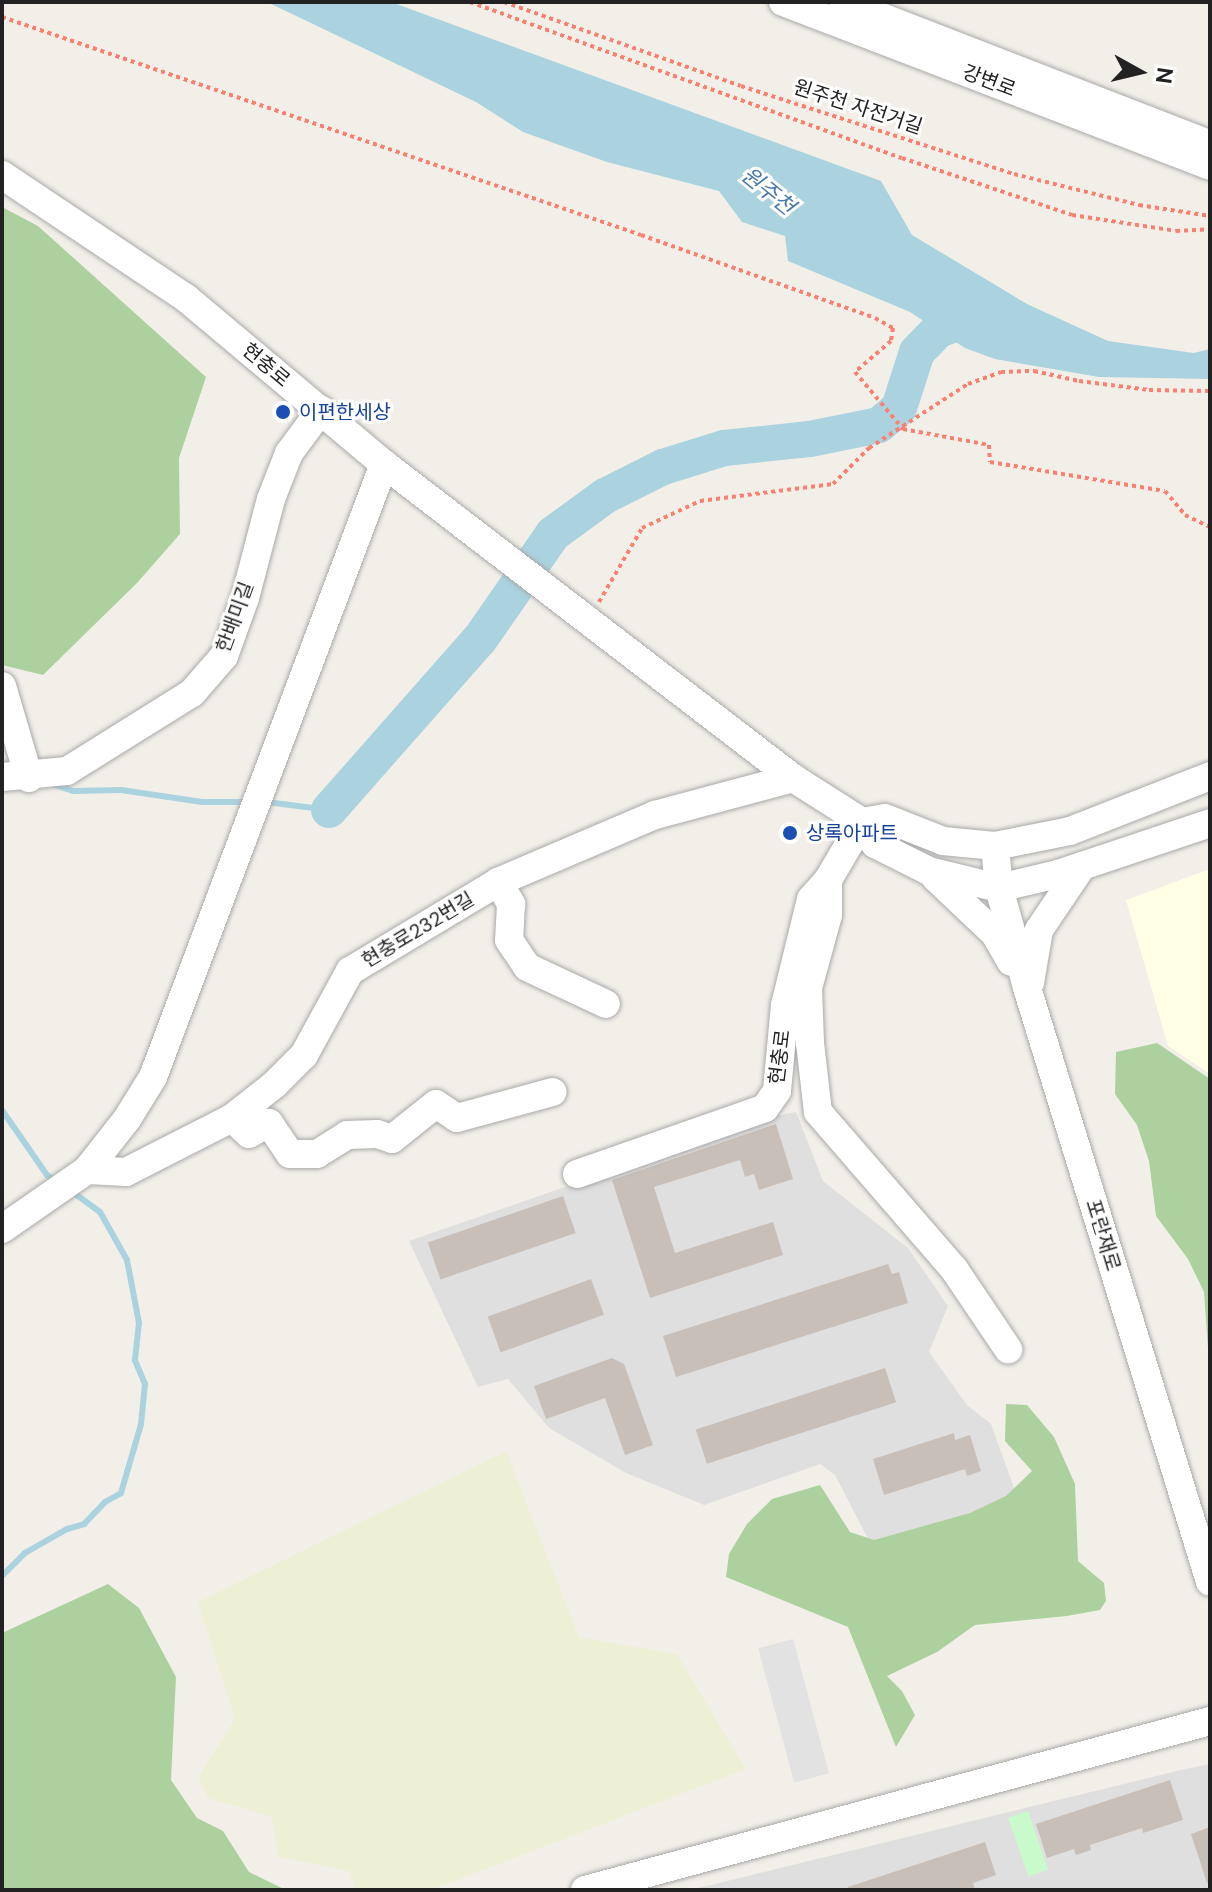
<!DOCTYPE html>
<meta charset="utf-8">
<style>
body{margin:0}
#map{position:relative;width:1212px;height:1892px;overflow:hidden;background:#f2efe9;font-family:"DM Sans","Noto Sans KR",sans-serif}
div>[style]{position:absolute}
.residential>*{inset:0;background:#e0dfdf}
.education>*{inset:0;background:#ffffe5}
.farmland>*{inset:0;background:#eef0d5}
.forest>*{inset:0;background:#add19e}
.park>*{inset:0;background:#c8facc;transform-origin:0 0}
.parking>*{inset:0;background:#e2e2e2;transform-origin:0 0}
.water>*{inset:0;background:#aad3df}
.stream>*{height:6px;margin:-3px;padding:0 3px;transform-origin:3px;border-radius:3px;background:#aad3df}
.river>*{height:36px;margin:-18px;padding:0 18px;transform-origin:18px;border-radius:18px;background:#aad3df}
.building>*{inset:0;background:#c7bfb8;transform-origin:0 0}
.path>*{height:4px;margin-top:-2px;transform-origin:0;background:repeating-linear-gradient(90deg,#fa8072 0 4px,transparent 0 8px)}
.roads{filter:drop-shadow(0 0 2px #a9a9a9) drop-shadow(0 0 2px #a9a9a9)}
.minor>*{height:28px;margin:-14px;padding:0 14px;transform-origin:14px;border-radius:14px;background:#fff}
.dots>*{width:22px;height:22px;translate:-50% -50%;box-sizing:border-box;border:4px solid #fff;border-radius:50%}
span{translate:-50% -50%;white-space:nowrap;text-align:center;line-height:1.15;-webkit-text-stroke:6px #fff;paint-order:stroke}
.street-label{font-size:20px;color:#222}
.transit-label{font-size:20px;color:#164399}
.left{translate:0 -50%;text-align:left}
.water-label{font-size:22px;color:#4a7aab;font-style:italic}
.frame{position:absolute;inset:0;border:4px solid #222;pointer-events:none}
.north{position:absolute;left:1100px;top:32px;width:80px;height:80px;-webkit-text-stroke:6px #fff;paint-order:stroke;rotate:98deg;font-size:22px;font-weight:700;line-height:32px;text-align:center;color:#222}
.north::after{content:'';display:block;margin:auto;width:28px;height:36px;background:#222;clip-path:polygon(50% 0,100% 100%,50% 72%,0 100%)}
</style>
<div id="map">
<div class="residential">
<div style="clip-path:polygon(796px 1112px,823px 1181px,908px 1248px,948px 1306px,929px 1352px,967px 1405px,991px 1424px,1019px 1502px,880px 1562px,835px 1475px,820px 1464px,704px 1505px,626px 1473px,549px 1428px,508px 1379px,478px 1387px,409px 1241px,765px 1118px)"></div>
<div style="clip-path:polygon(1210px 1764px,1210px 1890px,690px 1890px,1181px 1770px)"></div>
</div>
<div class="education">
<div style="clip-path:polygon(1210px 869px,1210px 1074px,1168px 1046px,1126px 900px)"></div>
</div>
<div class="farmland">
<div style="clip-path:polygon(506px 1451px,579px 1637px,677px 1654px,746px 1769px,431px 1890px,356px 1890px,349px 1871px,278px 1857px,272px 1817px,208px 1798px,198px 1777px,235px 1719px,198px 1602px)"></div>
</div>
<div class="forest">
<div style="clip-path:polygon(2px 207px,38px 226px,206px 377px,179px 458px,180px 534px,137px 583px,43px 675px,2px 665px)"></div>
<div style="clip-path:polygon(1157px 1043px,1210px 1079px,1210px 1376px,1204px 1292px,1188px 1259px,1156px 1216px,1149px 1161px,1137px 1125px,1115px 1094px,1116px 1052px)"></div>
<div style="clip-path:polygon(1006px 1404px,1027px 1405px,1054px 1437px,1075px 1484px,1078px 1561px,1104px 1583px,1106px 1601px,1100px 1610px,1067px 1616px,975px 1625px,937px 1652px,887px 1676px,902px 1691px,915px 1715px,896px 1747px,848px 1627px,726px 1577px,729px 1554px,747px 1524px,772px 1499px,820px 1485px,850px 1532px,874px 1540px,970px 1513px,1006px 1496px,1032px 1471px,1005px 1441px)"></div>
<div style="clip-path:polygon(108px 1584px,139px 1608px,176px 1677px,171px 1780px,197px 1818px,223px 1831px,249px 1872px,286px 1890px,2px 1890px,2px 1633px)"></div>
</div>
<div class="park">
<div style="left:1028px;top:1811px;width:62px;height:21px;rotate:71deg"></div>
</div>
<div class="parking">
<div style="left:793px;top:1639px;width:139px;height:36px;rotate:75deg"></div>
</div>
<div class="water">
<div style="clip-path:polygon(267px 2px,391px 2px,881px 181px,912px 235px,1027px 304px,1108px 341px,1194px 353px,1210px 349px,1210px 379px,1099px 377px,995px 359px,965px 348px,910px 312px,788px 261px,785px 236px,742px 222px,719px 191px,607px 162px,523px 132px,476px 102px)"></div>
</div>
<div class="stream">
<div style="left:52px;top:784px;width:22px;rotate:18deg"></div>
<div style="left:73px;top:791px;width:48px;rotate:-1.2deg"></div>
<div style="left:121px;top:790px;width:82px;rotate:8.4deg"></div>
<div style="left:202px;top:802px;width:45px"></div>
<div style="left:266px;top:802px;width:64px;rotate:7.2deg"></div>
<div style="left:2px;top:1110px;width:79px;rotate:55.3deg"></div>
<div style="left:47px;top:1175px;width:11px;rotate:34deg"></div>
<div style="left:2px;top:1576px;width:33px;rotate:-45deg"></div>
<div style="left:25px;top:1553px;width:48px;rotate:-29.7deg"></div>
<div style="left:67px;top:1529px;width:18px;rotate:-16deg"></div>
<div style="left:84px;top:1524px;width:30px;rotate:-46deg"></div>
<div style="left:105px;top:1502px;width:18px;rotate:-29deg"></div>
<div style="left:121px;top:1493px;width:72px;rotate:-73.8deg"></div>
<div style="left:141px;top:1424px;width:40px;rotate:-84.3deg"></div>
<div style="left:145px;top:1384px;width:26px;rotate:-113deg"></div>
<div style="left:135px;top:1360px;width:37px;rotate:-84deg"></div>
<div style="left:139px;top:1323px;width:64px;rotate:-100.8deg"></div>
<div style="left:127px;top:1260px;width:55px;rotate:-119.4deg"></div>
<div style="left:100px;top:1212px;width:34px;rotate:-144deg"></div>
</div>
<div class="river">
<div style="left:329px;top:810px;width:228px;rotate:-48.6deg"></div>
<div style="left:480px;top:639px;width:128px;rotate:-55.2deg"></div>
<div style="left:553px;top:534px;width:64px;rotate:-36.2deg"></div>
<div style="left:605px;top:496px;width:65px;rotate:-26.6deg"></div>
<div style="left:663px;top:467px;width:64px;rotate:-17.3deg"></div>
<div style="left:724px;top:448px;width:86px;rotate:-6deg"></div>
<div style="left:810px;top:439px;width:70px;rotate:-11.5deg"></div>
<div style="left:879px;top:425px;width:26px;rotate:-40deg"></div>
<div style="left:899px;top:408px;width:59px;rotate:-72.2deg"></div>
<div style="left:917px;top:352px;width:30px;rotate:-46deg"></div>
<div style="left:938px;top:330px;width:49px;rotate:-19.2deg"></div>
</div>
<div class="building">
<div style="clip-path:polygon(776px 1124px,793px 1179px,759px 1190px,754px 1174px,745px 1177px,740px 1160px,654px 1187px,675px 1253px,773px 1222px,783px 1255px,650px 1298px,612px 1180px)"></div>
<div style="left:563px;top:1196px;width:39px;height:143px;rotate:71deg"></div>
<div style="clip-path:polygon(888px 1264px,892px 1274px,899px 1272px,908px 1303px,676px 1377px,663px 1336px)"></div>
<div style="left:591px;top:1279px;width:38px;height:110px;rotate:70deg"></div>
<div style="clip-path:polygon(612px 1358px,624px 1364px,653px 1445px,625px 1455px,605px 1398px,546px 1419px,534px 1386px)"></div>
<div style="left:885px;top:1368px;width:36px;height:199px;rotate:72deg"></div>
<div style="clip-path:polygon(954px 1433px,955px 1440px,970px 1435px,981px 1471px,967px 1476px,965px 1469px,884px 1495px,873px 1459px)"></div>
<div style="clip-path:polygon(1170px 1780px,1183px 1820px,1143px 1833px,1142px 1828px,1090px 1845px,1091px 1850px,1076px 1855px,1074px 1849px,1047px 1858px,1036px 1824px)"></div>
<div style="clip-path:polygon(1210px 1827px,1210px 1882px,1207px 1883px,1191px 1834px)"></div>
<div style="clip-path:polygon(985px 1842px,996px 1875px,973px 1883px,975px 1890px,848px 1890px,848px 1887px)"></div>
</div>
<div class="path">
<div style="left:470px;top:2px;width:459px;rotate:19.9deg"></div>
<div style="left:902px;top:158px;width:179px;rotate:18.5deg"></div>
<div style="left:1072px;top:215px;width:105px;rotate:8.7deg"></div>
<div style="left:1176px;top:231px;width:34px;rotate:-3deg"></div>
<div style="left:504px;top:2px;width:251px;rotate:19.5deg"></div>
<div style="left:741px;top:86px;width:287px;rotate:17.9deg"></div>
<div style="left:1014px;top:174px;width:129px;rotate:13.9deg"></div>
<div style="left:1139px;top:205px;width:72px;rotate:8.8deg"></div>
<div style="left:2px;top:17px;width:675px;rotate:18.84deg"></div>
<div style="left:641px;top:235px;width:248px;rotate:19.5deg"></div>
<div style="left:875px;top:318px;width:21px;rotate:29deg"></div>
<div style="left:893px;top:328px;width:13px;rotate:99deg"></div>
<div style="left:891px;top:341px;width:48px;rotate:139.3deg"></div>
<div style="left:855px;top:372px;width:75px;rotate:49.9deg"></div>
<div style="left:903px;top:429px;width:87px;rotate:10.5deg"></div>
<div style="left:989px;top:445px;width:17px;rotate:87deg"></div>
<div style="left:990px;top:462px;width:177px;rotate:9.4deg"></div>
<div style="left:1165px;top:491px;width:31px;rotate:50deg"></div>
<div style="left:1185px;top:515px;width:28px;rotate:26deg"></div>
<div style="left:599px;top:602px;width:86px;rotate:-59.8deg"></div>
<div style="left:642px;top:528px;width:64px;rotate:-25deg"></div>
<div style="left:700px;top:501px;width:134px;rotate:-7.3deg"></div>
<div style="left:833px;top:484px;width:51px;rotate:-45deg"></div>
<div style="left:869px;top:448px;width:118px;rotate:-32.9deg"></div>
<div style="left:968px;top:384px;width:35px;rotate:-20deg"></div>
<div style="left:1001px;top:372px;width:33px;rotate:-2deg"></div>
<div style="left:1034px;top:371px;width:46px;rotate:12.5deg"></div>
<div style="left:1079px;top:381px;width:71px;rotate:7.3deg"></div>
<div style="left:1149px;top:390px;width:61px;rotate:0.9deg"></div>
</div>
<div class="roads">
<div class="minor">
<div style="left:783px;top:2px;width:457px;rotate:21deg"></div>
<div style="left:843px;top:2px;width:394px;rotate:21.2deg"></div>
<div style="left:2px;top:175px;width:221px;rotate:33.8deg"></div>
<div style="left:186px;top:298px;width:258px;rotate:40deg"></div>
<div style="left:384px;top:464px;width:516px;rotate:37.51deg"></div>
<div style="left:793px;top:778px;width:82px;rotate:32.5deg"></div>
<div style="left:862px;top:822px;width:26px;rotate:59deg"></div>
<div style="left:875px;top:844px;width:60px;rotate:26.6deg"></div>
<div style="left:929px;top:871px;width:72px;rotate:13.7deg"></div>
<div style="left:999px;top:888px;width:61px;rotate:-13.3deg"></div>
<div style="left:1058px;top:874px;width:160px;rotate:-18.5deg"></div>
<div style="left:2px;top:686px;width:96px;rotate:73.6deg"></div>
<div style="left:2px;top:777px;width:65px;rotate:-5.3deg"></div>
<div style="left:67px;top:771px;width:147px;rotate:-32deg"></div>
<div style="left:192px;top:693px;width:49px;rotate:-49.1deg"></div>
<div style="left:224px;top:656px;width:62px;rotate:-70.1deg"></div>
<div style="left:245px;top:598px;width:102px;rotate:-75.3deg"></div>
<div style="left:271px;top:499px;width:49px;rotate:-68.6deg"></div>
<div style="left:289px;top:453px;width:54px;rotate:-53.3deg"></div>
<div style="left:995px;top:846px;width:42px;rotate:84.6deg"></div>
<div style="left:999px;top:888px;width:107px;rotate:74.3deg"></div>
<div style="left:1028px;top:991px;width:618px;rotate:72.88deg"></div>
<div style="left:935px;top:877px;width:83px;rotate:43.5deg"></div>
<div style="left:995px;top:934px;width:32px;rotate:60deg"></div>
<div style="left:828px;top:880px;width:35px;rotate:90deg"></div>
<div style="left:828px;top:915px;width:76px;rotate:105.3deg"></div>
<div style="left:808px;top:988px;width:55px;rotate:87.9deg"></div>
<div style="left:810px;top:1043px;width:69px;rotate:83.4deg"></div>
<div style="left:818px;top:1112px;width:208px;rotate:49.1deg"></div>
<div style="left:954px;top:1269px;width:97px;rotate:56deg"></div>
<div style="left:498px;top:882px;width:26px;rotate:59deg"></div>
<div style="left:511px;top:904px;width:36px;rotate:93deg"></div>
<div style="left:509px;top:940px;width:32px;rotate:56deg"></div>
<div style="left:527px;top:967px;width:87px;rotate:25.1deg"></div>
<div style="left:1030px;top:983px;width:54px;rotate:-80.4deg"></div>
<div style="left:1039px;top:930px;width:77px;rotate:-56.1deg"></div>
<div style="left:232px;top:1118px;width:23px;rotate:43deg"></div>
<div style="left:249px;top:1134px;width:23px;rotate:-29deg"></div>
<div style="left:269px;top:1123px;width:37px;rotate:56deg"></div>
<div style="left:290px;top:1154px;width:27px"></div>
<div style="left:317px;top:1154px;width:36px;rotate:-32deg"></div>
<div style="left:347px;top:1135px;width:30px;rotate:-2deg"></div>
<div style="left:377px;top:1134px;width:16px;rotate:18deg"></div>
<div style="left:392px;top:1139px;width:56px;rotate:-38.5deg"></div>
<div style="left:436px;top:1104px;width:25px;rotate:34deg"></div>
<div style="left:457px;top:1118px;width:99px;rotate:-15.2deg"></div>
<div style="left:87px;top:1170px;width:39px;rotate:3deg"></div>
<div style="left:126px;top:1172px;width:119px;rotate:-27deg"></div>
<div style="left:232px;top:1118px;width:55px;rotate:-38.3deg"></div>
<div style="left:275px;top:1084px;width:41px;rotate:-45deg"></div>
<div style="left:304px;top:1055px;width:96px;rotate:-61.3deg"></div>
<div style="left:350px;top:971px;width:173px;rotate:-31deg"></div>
<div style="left:498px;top:882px;width:171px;rotate:-23.1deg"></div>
<div style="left:655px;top:815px;width:143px;rotate:-15deg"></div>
<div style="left:577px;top:1174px;width:199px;rotate:-19.3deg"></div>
<div style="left:765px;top:1108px;width:21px;rotate:-55deg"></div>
<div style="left:777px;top:1091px;width:86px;rotate:-84.7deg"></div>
<div style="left:785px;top:1005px;width:109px;rotate:-76.2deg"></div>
<div style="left:811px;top:899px;width:25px;rotate:-48deg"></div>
<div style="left:828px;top:880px;width:67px;rotate:-59.6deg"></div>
<div style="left:862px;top:822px;width:23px;rotate:-10deg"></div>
<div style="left:885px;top:818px;width:62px;rotate:21.6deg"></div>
<div style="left:943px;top:841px;width:52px;rotate:5.5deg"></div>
<div style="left:995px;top:846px;width:76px;rotate:-11.3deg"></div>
<div style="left:1070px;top:831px;width:150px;rotate:-21.4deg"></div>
<div style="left:2px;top:1229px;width:103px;rotate:-34.8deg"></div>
<div style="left:87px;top:1170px;width:65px;rotate:-51.9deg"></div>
<div style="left:127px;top:1119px;width:49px;rotate:-58.2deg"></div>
<div style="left:153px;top:1077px;width:655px;rotate:-69.35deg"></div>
<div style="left:585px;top:1890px;width:647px;rotate:-15.13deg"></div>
</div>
</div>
<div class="dots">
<div style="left:283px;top:412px;background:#1a4fb4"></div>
<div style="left:790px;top:833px;background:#1a4fb4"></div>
</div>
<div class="street-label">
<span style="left:989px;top:81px;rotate:21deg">강변로</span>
<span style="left:858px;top:107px;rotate:18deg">원주천 자전거길</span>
<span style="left:266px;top:365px;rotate:40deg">현충로</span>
<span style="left:235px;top:617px;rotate:-70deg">한배미길</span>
<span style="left:418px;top:930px;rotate:-31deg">현충로232번길</span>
<span style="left:780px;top:1057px;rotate:-83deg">현충로</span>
<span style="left:1103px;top:1235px;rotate:73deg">포란재로</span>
</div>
<div class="transit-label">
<span class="left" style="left:299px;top:412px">이편한세상</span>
<span class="left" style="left:806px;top:833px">상록아파트</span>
</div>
<div class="water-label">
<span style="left:768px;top:191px;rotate:39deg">원주천</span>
</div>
<div class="frame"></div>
<div class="north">N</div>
</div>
